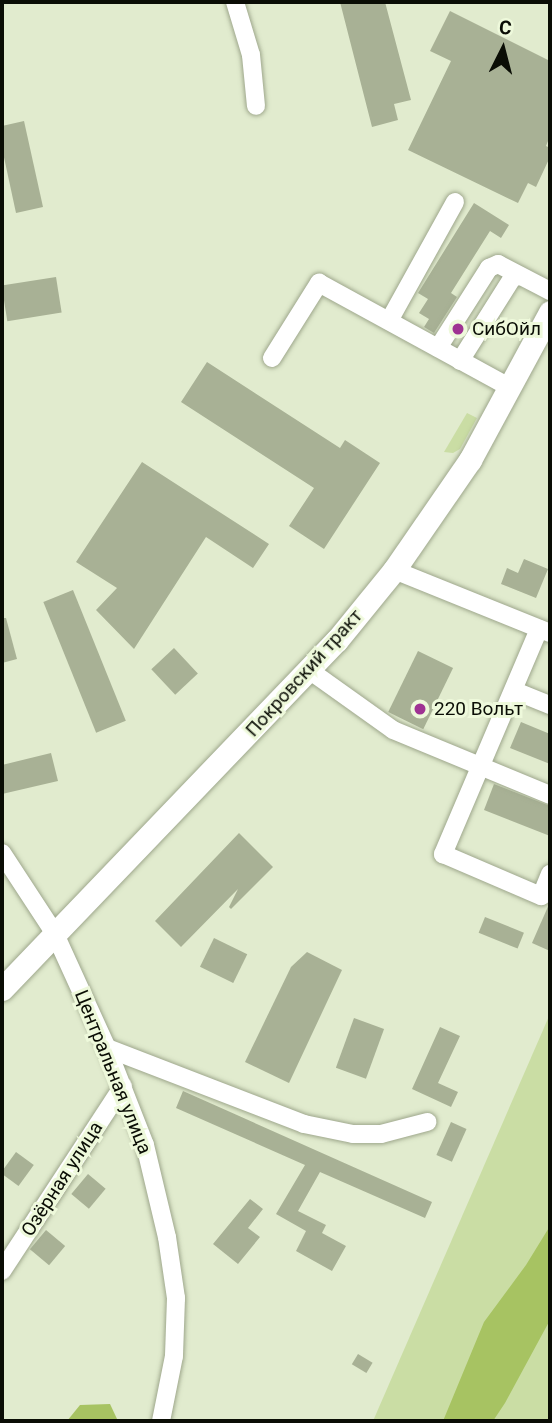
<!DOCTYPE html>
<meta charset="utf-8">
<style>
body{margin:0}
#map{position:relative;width:552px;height:1423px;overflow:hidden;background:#e1ebce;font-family:Roboto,sans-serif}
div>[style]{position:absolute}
.green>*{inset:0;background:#cadda4}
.water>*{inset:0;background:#a7c362}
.building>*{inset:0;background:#a8b195;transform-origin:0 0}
.roads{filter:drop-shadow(0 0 2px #9ea78c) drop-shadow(0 0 2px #9ea78c)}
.minor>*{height:18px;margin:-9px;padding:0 9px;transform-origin:9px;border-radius:9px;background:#fff}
.major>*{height:23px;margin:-11.5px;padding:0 11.5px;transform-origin:11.5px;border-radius:11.5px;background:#fff}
.dots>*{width:19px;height:19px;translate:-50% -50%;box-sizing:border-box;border:4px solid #eef9db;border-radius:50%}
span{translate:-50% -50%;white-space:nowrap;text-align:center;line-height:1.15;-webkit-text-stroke:6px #eef9db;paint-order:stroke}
.poi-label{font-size:19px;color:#0a0d05}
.left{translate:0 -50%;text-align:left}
.street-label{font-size:19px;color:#0a0d05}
.frame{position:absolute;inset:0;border:4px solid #0a0d05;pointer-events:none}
.north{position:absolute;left:468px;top:14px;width:70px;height:70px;-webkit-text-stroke:5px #eef9db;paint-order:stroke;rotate:6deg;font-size:19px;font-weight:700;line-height:28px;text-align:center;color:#0a0d05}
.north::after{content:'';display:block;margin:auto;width:24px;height:32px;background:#0a0d05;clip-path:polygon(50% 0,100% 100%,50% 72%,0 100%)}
</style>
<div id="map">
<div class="green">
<div style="clip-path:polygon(467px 413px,477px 418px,460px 449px,453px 453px,444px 452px)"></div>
<div style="clip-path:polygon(550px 1014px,550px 1421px,373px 1421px)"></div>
</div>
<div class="water">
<div style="clip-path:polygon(550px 1226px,550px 1320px,505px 1403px,493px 1421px,443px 1421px,484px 1322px,526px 1265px)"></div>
<div style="clip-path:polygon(110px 1404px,118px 1421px,67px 1421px,80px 1405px)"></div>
</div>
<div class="building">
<div style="clip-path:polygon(340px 2px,385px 2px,411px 100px,394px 104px,398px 120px,372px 127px)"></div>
<div style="clip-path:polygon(450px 11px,550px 61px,550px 136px,546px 146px,550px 148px,550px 157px,536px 187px,528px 183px,518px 203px,408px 150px,451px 61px,430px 51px)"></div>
<div style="clip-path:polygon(24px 121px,43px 207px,16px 213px,2px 148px,2px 126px)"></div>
<div style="clip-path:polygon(474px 203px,509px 225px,501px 238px,490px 231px,451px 293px,457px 297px,434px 333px,424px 327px,429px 319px,419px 313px,428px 299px,418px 293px)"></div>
<div style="left:56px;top:277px;width:36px;height:55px;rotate:81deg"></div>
<div style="clip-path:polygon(207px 362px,340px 448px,345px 440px,380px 463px,324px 549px,289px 526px,314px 488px,181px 402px)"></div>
<div style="clip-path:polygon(142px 462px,269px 544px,253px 568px,206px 537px,134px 649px,96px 610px,117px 588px,76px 562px)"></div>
<div style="clip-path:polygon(524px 559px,548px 569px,536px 598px,501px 584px,507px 568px,518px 573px)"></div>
<div style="left:73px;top:590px;width:141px;height:32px;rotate:68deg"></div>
<div style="clip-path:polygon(2px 618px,6px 618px,17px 659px,2px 663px)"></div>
<div style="left:174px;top:648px;width:35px;height:31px;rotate:47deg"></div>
<div style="left:418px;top:651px;width:39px;height:68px;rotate:26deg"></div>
<div style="clip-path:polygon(521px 722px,550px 734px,550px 764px,510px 748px)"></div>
<div style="clip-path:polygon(51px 753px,58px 781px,2px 794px,2px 765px)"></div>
<div style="clip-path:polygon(494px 784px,550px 806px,550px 836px,484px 810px)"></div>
<div style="clip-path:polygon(239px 833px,273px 867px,231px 909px,229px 907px,238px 889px,181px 947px,155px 921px)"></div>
<div style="clip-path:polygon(550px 902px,550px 951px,532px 943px)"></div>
<div style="left:485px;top:917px;width:42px;height:17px;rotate:22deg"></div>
<div style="left:214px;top:938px;width:37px;height:32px;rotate:26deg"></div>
<div style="clip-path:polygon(307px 952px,342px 970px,289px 1083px,245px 1062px,291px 967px)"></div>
<div style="left:354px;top:1018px;width:32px;height:53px;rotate:20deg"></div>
<div style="clip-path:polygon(440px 1027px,460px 1036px,438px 1083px,458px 1092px,451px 1107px,412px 1089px)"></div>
<div style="clip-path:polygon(183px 1091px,432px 1202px,425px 1218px,320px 1172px,298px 1211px,326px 1225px,322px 1233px,346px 1246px,332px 1271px,296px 1251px,306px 1231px,276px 1214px,305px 1165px,176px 1108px)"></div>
<div style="left:451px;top:1122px;width:17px;height:36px;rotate:24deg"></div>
<div style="left:16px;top:1152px;width:22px;height:26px;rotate:36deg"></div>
<div style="left:88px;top:1174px;width:23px;height:26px;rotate:40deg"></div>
<div style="clip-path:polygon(250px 1199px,263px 1209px,248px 1228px,260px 1237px,238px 1264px,213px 1244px)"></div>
<div style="left:46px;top:1230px;width:25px;height:25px;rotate:40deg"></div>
<div style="left:358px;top:1354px;width:17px;height:12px;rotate:31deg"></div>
</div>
<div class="roads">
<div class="minor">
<div style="left:235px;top:2px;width:55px;rotate:73.2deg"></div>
<div style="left:251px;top:55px;width:51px;rotate:84.4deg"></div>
<div style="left:389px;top:321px;width:136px;rotate:-61deg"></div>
<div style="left:438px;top:348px;width:95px;rotate:-57.5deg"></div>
<div style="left:489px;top:268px;width:10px;rotate:-24deg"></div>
<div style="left:498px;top:264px;width:59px;rotate:27.4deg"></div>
<div style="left:272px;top:358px;width:89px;rotate:-57.9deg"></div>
<div style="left:319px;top:283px;width:219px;rotate:28.7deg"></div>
<div style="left:460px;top:361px;width:99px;rotate:-57.8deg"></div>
<div style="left:513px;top:277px;width:7px;rotate:-8deg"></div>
<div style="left:394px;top:570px;width:168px;rotate:22deg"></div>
<div style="left:539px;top:629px;width:245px;rotate:113.1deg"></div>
<div style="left:443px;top:854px;width:107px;rotate:23.2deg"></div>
<div style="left:541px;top:896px;width:24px;rotate:-68deg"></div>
<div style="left:309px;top:670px;width:103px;rotate:35.5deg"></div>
<div style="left:393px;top:730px;width:170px;rotate:22.5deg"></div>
<div style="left:515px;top:691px;width:38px;rotate:22deg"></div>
<div style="left:2px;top:853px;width:97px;rotate:56.8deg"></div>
<div style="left:55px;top:934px;width:125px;rotate:65.5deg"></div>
<div style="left:107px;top:1048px;width:104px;rotate:68.6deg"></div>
<div style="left:145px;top:1145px;width:95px;rotate:76.6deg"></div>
<div style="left:167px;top:1237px;width:62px;rotate:81.6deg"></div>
<div style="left:176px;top:1298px;width:58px;rotate:92deg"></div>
<div style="left:174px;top:1356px;width:66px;rotate:101.3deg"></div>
<div style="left:107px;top:1048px;width:211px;rotate:21.1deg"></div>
<div style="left:304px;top:1124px;width:50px;rotate:11.5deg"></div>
<div style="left:353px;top:1134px;width:28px"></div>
<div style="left:381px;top:1134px;width:48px;rotate:-14.6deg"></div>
<div style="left:2px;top:1271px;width:221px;rotate:-56.8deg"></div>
</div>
<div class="major">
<div style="left:2px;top:989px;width:484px;rotate:-46.2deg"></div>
<div style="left:337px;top:640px;width:90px;rotate:-50.8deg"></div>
<div style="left:394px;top:570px;width:134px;rotate:-55.4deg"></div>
<div style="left:470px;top:460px;width:168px;rotate:-61.6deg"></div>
</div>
</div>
<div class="dots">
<div style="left:458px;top:329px;background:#9f3393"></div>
<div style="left:420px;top:709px;background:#9f3393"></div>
</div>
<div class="poi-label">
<span class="left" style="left:472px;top:329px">СибОйл</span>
<span class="left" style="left:434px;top:709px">220 Вольт</span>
</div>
<div class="street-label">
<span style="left:304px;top:673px;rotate:-48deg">Покровский тракт</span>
<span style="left:113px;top:1072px;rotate:68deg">Центральная улица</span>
<span style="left:62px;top:1179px;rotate:-57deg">Озёрная улица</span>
</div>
<div class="frame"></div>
<div class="north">С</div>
</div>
